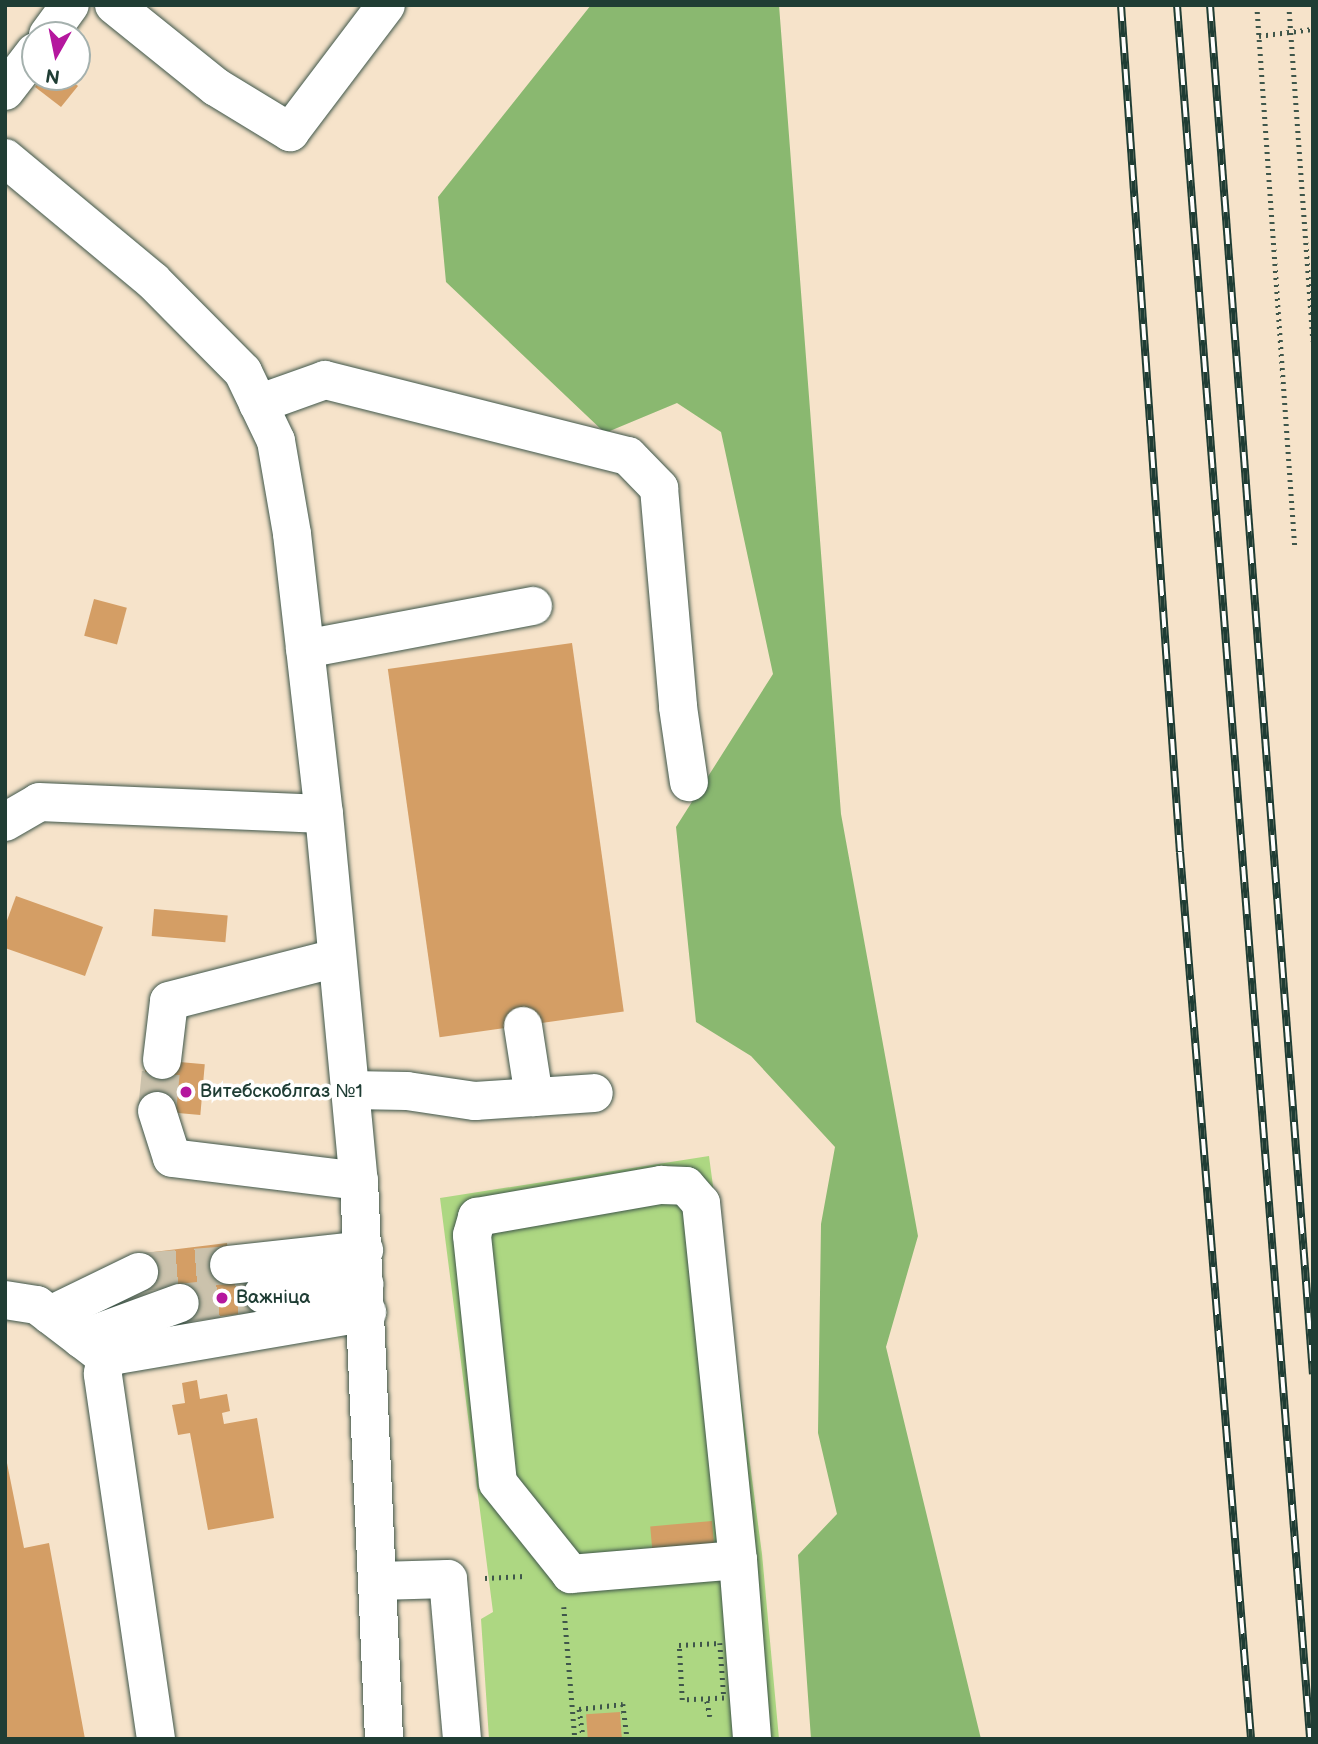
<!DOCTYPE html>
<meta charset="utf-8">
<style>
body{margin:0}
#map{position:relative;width:1318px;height:1744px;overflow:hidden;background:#f6e3ca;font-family:"Balsamiq Sans",sans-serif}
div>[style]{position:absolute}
.green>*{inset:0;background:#add782}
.forest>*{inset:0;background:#8ab870}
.building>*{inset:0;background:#d49e65;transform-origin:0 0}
.minor-tunnel>*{height:38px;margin-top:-19px;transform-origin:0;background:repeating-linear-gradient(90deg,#cbc2ac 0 38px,transparent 0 57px)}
.path>*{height:4.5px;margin-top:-2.25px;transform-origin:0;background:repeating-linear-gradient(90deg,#3f564a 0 2px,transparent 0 7px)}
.roads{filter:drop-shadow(0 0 2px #3f564a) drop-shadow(0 0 2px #3f564a)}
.minor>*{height:38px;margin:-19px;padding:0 19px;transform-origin:19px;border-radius:19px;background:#fff}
.rail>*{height:8px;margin-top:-4px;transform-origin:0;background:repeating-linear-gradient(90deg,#fff 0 16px,#1f3d34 0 32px);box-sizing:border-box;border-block:2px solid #1f3d34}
.dots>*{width:19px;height:19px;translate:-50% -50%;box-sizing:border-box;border:4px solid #fff;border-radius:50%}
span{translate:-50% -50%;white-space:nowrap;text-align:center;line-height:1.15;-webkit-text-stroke:7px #fff;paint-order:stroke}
.poi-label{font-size:19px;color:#1f3d34}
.left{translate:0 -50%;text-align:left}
.frame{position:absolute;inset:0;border:7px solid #1f3d34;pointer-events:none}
.north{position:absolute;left:21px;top:21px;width:70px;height:70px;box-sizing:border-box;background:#fff;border:2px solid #a5b1ae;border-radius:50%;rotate:189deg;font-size:19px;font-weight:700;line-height:28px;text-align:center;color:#1f3d34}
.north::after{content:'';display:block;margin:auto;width:24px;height:32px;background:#b5179e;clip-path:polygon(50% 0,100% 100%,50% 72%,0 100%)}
</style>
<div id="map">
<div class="green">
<div style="clip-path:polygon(709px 1156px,762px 1554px,779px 1739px,489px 1739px,481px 1619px,493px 1612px,440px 1198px)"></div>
</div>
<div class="forest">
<div style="clip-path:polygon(591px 5px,779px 5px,841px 814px,918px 1236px,886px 1347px,981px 1739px,811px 1739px,798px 1555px,837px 1514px,818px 1433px,821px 1224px,835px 1147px,751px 1056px,696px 1022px,676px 827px,773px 674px,721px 432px,677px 403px,605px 433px,446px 282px,438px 197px)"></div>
</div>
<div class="building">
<div style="clip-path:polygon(43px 77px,67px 77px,78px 86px,61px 107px,35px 87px)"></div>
<div style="left:94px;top:599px;width:34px;height:38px;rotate:15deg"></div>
<div style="left:572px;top:643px;width:372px;height:186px;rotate:82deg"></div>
<div style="clip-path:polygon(16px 896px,103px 927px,85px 976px,5px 948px,5px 926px)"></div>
<div style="left:154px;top:909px;width:74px;height:27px;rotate:5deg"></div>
<div style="left:146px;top:1059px;width:59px;height:51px;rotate:5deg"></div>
<div style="clip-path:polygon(227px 1243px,231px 1279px,262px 1276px,265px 1311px,182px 1321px,178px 1286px,141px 1290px,137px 1254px)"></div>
<div style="clip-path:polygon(197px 1380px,200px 1399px,227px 1394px,230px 1411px,222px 1413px,224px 1424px,257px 1418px,274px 1518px,208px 1530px,190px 1433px,178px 1435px,172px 1405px,185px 1403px,182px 1383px)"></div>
<div style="clip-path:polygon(5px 1453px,24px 1548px,49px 1543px,85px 1739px,5px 1739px)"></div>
<div style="left:712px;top:1521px;width:22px;height:62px;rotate:85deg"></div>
<div style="left:620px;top:1712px;width:27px;height:34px;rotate:86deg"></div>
</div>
<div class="minor-tunnel">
<div style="left:157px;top:1111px;width:51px;rotate:-84.4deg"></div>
<div style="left:139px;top:1272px;width:90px;rotate:-4.4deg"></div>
<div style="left:180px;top:1303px;width:83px;rotate:-6.2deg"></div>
</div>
<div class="path">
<div style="left:1257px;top:5px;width:543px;rotate:85.99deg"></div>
<div style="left:1289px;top:5px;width:337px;rotate:85.9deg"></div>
<div style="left:1259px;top:36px;width:54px;rotate:-7.4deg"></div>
<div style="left:485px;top:1578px;width:40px;rotate:-2.9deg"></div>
<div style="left:564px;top:1607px;width:132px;rotate:85.2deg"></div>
<div style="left:720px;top:1643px;width:55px;rotate:85.8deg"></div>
<div style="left:724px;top:1698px;width:42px;rotate:177.3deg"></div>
<div style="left:682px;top:1700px;width:55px;rotate:-93.1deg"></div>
<div style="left:679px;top:1645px;width:41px;rotate:-2.8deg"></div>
<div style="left:707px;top:1701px;width:16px;rotate:79deg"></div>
<div style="left:583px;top:1739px;width:30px;rotate:-98deg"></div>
<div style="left:579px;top:1709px;width:44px;rotate:-6.5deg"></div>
<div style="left:623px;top:1704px;width:35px;rotate:83deg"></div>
</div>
<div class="roads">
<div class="minor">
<div style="left:114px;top:5px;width:131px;rotate:38.8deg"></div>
<div style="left:216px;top:87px;width:87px;rotate:31.3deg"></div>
<div style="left:290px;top:132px;width:159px;rotate:-52.9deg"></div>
<div style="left:48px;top:35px;width:37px;rotate:-54deg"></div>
<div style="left:5px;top:91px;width:49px;rotate:-52.4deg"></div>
<div style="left:5px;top:158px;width:192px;rotate:39.7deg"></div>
<div style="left:153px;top:281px;width:128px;rotate:45.3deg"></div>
<div style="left:243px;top:372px;width:76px;rotate:64.4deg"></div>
<div style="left:276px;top:441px;width:94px;rotate:80.2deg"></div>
<div style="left:292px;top:534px;width:282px;rotate:83.5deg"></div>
<div style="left:324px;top:814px;width:369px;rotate:84.6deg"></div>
<div style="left:359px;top:1181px;width:559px;rotate:87.43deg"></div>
<div style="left:258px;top:404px;width:71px;rotate:-19.7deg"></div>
<div style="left:325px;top:380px;width:312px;rotate:14.1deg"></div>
<div style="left:628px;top:456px;width:45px;rotate:45.9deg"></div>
<div style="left:659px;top:488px;width:220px;rotate:85deg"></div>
<div style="left:678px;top:707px;width:76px;rotate:81.7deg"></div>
<div style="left:305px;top:649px;width:232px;rotate:-10.7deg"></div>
<div style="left:5px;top:822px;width:39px;rotate:-30deg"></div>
<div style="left:39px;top:802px;width:285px;rotate:2.4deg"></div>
<div style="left:523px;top:1026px;width:72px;rotate:81.2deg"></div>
<div style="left:162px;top:1060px;width:59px;rotate:-83.2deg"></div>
<div style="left:169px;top:1001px;width:172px;rotate:-14.4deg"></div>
<div style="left:350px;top:1090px;width:57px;rotate:1deg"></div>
<div style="left:407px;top:1091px;width:69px;rotate:8.4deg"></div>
<div style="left:475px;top:1101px;width:119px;rotate:-3.8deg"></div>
<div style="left:157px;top:1111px;width:49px;rotate:72.3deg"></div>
<div style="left:172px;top:1158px;width:188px;rotate:7deg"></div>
<div style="left:229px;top:1265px;width:136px;rotate:-6.3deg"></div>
<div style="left:263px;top:1294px;width:102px;rotate:-5.6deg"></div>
<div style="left:5px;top:1300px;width:32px;rotate:9deg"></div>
<div style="left:37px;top:1305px;width:86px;rotate:37.4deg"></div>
<div style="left:50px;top:1315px;width:99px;rotate:-25.8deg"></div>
<div style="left:81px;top:1339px;width:105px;rotate:-20deg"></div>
<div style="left:738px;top:1560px;width:168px;rotate:175.2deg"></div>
<div style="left:571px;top:1574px;width:117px;rotate:-128.7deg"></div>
<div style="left:498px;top:1483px;width:249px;rotate:-96deg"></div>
<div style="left:472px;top:1235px;width:19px;rotate:-74deg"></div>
<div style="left:477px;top:1217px;width:187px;rotate:-9.9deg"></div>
<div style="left:661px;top:1185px;width:25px;rotate:2deg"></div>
<div style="left:686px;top:1186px;width:23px;rotate:49deg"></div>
<div style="left:701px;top:1203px;width:359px;rotate:84.1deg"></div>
<div style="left:738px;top:1560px;width:180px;rotate:85.5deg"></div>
<div style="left:378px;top:1581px;width:70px;rotate:-1.6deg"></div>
<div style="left:448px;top:1579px;width:161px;rotate:85deg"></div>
<div style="left:156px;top:1739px;width:369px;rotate:-98.3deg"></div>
<div style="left:103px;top:1374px;width:17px;rotate:-83deg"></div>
<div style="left:105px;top:1357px;width:266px;rotate:-9.7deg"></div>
</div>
</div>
<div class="rail">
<div style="left:1121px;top:5px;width:849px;rotate:86.02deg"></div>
<div style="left:1180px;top:852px;width:890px;rotate:85.42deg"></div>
<div style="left:1177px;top:5px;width:1739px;rotate:85.61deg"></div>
<div style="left:1210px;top:5px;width:1373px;rotate:85.7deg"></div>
</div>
<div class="dots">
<div style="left:186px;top:1092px;background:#b5179e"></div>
<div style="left:222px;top:1298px;background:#b5179e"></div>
</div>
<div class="poi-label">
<span class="left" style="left:200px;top:1092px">Витебскоблгаз №1</span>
<span class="left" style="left:236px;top:1298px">Важніца</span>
</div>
<div class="frame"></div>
<div class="north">N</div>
</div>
